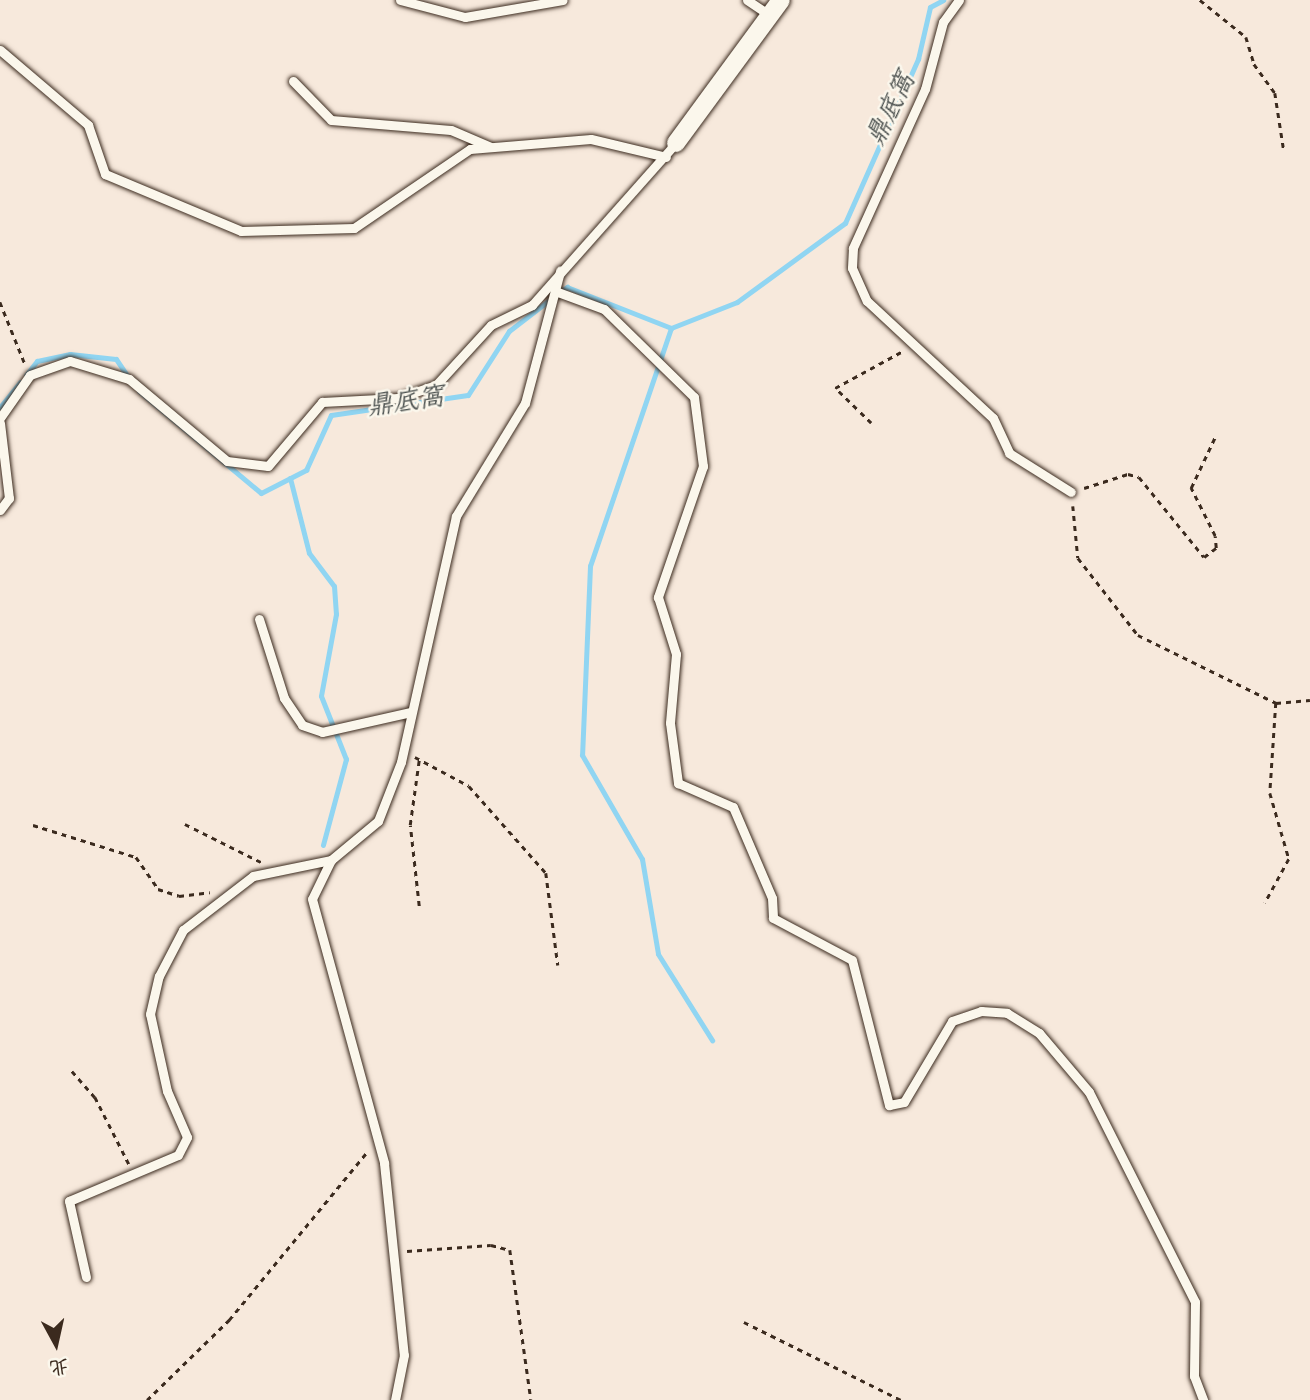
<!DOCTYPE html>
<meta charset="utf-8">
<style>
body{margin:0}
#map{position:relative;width:1310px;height:1400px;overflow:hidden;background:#f7e9dc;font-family:"Indie Flower","LXGW WenKai TC",sans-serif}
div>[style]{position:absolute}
.stream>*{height:5px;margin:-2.5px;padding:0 2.5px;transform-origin:2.5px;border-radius:2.5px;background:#90d5f2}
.path>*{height:2.5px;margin-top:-1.25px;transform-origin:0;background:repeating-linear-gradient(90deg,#3b2a1e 0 5px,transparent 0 10px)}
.roads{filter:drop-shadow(0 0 2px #3b2a1e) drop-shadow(0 0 2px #3b2a1e)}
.lane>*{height:9px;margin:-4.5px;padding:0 4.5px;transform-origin:4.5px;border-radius:4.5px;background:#fbf7ec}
.street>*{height:18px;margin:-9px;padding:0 9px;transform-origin:9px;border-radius:9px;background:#fbf7ec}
span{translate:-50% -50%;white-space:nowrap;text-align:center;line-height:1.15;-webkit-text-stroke:5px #fbf7ec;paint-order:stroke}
.water-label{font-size:26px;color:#505553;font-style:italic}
.north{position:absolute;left:21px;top:1309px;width:70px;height:70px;-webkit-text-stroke:5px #fbf7ec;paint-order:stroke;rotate:172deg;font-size:19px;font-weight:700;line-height:28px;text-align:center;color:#3b2a1e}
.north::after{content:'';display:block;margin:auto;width:24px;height:32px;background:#3b2a1e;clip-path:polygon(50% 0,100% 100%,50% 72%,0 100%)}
</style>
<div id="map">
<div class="stream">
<div style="left:560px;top:292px;width:9px;rotate:-36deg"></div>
<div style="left:567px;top:287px;width:112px;rotate:21.5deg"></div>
<div style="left:671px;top:328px;width:71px;rotate:-21.5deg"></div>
<div style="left:737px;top:302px;width:134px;rotate:-36.2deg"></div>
<div style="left:845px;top:223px;width:180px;rotate:-66deg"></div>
<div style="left:918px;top:59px;width:53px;rotate:-77deg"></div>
<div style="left:930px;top:7px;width:15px;rotate:-28deg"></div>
<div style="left:671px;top:328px;width:251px;rotate:108.8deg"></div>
<div style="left:590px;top:566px;width:189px;rotate:92.4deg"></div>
<div style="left:582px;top:755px;width:120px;rotate:60deg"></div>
<div style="left:642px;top:859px;width:96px;rotate:80.4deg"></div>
<div style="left:658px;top:954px;width:102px;rotate:57.9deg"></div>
<div style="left:26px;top:375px;width:18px;rotate:-52deg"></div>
<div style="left:37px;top:361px;width:34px;rotate:-12deg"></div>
<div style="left:70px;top:354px;width:46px;rotate:6.2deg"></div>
<div style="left:116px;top:359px;width:23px;rotate:56deg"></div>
<div style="left:139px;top:391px;width:159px;rotate:39.9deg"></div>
<div style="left:261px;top:493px;width:51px;rotate:-27.1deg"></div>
<div style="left:306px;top:470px;width:60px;rotate:-65.6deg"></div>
<div style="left:331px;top:415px;width:138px;rotate:-8.3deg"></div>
<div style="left:468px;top:395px;width:76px;rotate:-57.4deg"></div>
<div style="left:509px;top:331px;width:54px;rotate:-37.5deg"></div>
<div style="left:0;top:407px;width:32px;rotate:-51deg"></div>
<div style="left:290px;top:478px;width:77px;rotate:75.8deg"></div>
<div style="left:309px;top:553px;width:41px;rotate:52.9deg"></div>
<div style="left:334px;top:586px;width:28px;rotate:86deg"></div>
<div style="left:336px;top:614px;width:83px;rotate:100.4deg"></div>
<div style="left:321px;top:696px;width:68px;rotate:68.4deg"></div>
<div style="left:346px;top:759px;width:89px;rotate:105deg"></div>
</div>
<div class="path">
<div style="left:1200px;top:0;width:59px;rotate:38.8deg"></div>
<div style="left:1246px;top:37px;width:28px;rotate:73deg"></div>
<div style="left:1254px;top:64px;width:36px;rotate:54deg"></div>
<div style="left:1275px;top:93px;width:59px;rotate:81.2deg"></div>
<div style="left:0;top:302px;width:67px;rotate:68deg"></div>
<div style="left:871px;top:423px;width:50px;rotate:-135.8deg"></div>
<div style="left:835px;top:388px;width:77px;rotate:-28.6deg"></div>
<div style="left:1084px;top:488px;width:46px;rotate:-17.7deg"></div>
<div style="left:1128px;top:474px;width:11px;rotate:15deg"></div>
<div style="left:1139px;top:477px;width:103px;rotate:50.9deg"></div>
<div style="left:1204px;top:557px;width:15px;rotate:-37deg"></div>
<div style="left:1216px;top:548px;width:12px;rotate:-95deg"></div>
<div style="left:1215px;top:536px;width:54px;rotate:-116.6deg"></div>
<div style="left:1191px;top:488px;width:59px;rotate:-64.7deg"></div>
<div style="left:1073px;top:506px;width:52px;rotate:84.5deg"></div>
<div style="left:1078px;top:558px;width:98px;rotate:52.1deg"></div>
<div style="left:1138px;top:635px;width:154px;rotate:26.2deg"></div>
<div style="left:1276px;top:703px;width:90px;rotate:93.8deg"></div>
<div style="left:1270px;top:793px;width:69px;rotate:73.9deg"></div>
<div style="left:1289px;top:859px;width:50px;rotate:118.6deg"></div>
<div style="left:1276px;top:703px;width:34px;rotate:-5deg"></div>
<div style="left:415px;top:757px;width:61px;rotate:28.2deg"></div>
<div style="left:469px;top:786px;width:116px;rotate:48.5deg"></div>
<div style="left:546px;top:873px;width:93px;rotate:82.6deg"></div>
<div style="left:185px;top:824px;width:85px;rotate:26.6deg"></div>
<div style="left:33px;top:825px;width:108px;rotate:17.3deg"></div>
<div style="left:136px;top:857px;width:39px;rotate:55deg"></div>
<div style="left:158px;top:889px;width:22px;rotate:18deg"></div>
<div style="left:179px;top:896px;width:31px;rotate:-7deg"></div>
<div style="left:419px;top:906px;width:81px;rotate:-96.3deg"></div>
<div style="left:410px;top:825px;width:66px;rotate:-82.1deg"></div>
<div style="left:72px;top:1071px;width:35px;rotate:49deg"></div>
<div style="left:95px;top:1097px;width:75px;rotate:63.1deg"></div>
<div style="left:407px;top:1251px;width:84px;rotate:-4.1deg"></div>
<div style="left:491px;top:1245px;width:20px;rotate:15deg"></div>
<div style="left:510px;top:1250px;width:151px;rotate:82deg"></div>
<div style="left:744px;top:1322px;width:175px;rotate:26.4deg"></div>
<div style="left:147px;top:1400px;width:115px;rotate:-44.3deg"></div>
<div style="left:229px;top:1320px;width:217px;rotate:-50.6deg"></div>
</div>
<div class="roads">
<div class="lane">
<div style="left:400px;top:0;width:67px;rotate:14.7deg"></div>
<div style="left:465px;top:17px;width:99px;rotate:-9.8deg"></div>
<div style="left:747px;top:0;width:27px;rotate:34deg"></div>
<div style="left:959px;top:0;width:27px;rotate:126deg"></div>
<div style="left:943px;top:22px;width:69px;rotate:105deg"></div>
<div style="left:925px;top:89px;width:175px;rotate:114.4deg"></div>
<div style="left:853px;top:248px;width:20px;rotate:93deg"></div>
<div style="left:852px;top:268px;width:36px;rotate:66deg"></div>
<div style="left:867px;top:301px;width:172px;rotate:42.9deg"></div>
<div style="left:993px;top:418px;width:38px;rotate:65deg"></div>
<div style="left:1009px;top:453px;width:73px;rotate:32.2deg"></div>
<div style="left:0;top:50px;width:116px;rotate:40.4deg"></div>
<div style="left:88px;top:125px;width:52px;rotate:70.9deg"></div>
<div style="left:105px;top:174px;width:147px;rotate:22.7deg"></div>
<div style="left:241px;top:231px;width:113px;rotate:-1.5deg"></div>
<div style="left:354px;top:228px;width:140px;rotate:-34.3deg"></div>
<div style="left:470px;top:149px;width:121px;rotate:-4.7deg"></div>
<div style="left:591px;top:139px;width:77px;rotate:13.5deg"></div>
<div style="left:293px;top:81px;width:54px;rotate:45.7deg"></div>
<div style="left:331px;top:120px;width:120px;rotate:4.8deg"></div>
<div style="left:451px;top:130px;width:43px;rotate:23deg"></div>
<div style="left:555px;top:291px;width:52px;rotate:20.2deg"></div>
<div style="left:604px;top:309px;width:126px;rotate:44.4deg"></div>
<div style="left:694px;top:397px;width:70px;rotate:82.6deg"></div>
<div style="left:703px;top:466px;width:139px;rotate:109deg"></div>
<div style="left:658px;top:597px;width:60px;rotate:72.5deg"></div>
<div style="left:676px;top:654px;width:69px;rotate:95deg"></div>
<div style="left:670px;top:723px;width:61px;rotate:82.4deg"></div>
<div style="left:678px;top:783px;width:60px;rotate:23.6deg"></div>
<div style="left:733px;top:807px;width:99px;rotate:66.8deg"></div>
<div style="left:772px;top:898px;width:20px;rotate:87deg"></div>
<div style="left:773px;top:918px;width:89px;rotate:28deg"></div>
<div style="left:852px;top:960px;width:150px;rotate:75.7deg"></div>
<div style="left:889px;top:1105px;width:15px;rotate:-11deg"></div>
<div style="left:904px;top:1102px;width:94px;rotate:-59.3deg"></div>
<div style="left:952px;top:1021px;width:31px;rotate:-19deg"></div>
<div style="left:981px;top:1011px;width:26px;rotate:4deg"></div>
<div style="left:1007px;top:1013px;width:38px;rotate:32deg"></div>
<div style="left:1039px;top:1033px;width:77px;rotate:49.7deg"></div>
<div style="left:1089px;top:1092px;width:235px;rotate:63.2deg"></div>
<div style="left:1195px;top:1302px;width:74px;rotate:90.8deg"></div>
<div style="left:1194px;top:1376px;width:26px;rotate:69deg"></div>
<div style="left:0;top:418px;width:52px;rotate:-55.1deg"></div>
<div style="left:30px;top:375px;width:42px;rotate:-19.3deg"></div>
<div style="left:70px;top:361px;width:62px;rotate:17deg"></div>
<div style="left:129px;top:379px;width:128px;rotate:39.9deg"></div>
<div style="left:227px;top:461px;width:41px;rotate:7deg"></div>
<div style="left:268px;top:466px;width:84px;rotate:-49.8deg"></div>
<div style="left:322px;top:402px;width:76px;rotate:-3deg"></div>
<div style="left:398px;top:398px;width:40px;rotate:-18.9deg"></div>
<div style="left:436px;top:385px;width:81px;rotate:-47.5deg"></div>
<div style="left:491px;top:325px;width:46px;rotate:-26deg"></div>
<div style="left:532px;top:305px;width:217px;rotate:-48.4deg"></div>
<div style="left:0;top:423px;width:76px;rotate:83.2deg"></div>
<div style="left:9px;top:498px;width:15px;rotate:127deg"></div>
<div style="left:259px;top:619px;width:83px;rotate:72.4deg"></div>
<div style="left:284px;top:698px;width:32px;rotate:56deg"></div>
<div style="left:302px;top:725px;width:21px;rotate:19deg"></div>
<div style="left:322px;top:732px;width:91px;rotate:-12.7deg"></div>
<div style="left:331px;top:860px;width:43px;rotate:116deg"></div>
<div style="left:312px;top:899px;width:274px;rotate:74.7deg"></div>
<div style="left:384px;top:1163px;width:193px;rotate:84.1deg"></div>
<div style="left:404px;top:1355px;width:46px;rotate:101.3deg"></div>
<div style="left:86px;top:1277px;width:78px;rotate:-102.6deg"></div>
<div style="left:69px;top:1201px;width:118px;rotate:-22.9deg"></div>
<div style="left:178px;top:1155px;width:20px;rotate:-63deg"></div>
<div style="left:187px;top:1137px;width:50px;rotate:-113.5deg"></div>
<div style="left:167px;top:1091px;width:79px;rotate:-102.4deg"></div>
<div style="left:150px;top:1014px;width:39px;rotate:-77deg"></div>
<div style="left:159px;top:976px;width:52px;rotate:-62.4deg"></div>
<div style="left:183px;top:930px;width:88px;rotate:-37.6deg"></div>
<div style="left:253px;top:876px;width:80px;rotate:-11.6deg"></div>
<div style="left:331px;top:860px;width:61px;rotate:-39.7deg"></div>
<div style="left:378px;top:821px;width:63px;rotate:-68.7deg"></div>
<div style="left:401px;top:762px;width:252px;rotate:-77.4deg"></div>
<div style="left:456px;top:516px;width:132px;rotate:-58.6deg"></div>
<div style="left:525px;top:403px;width:137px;rotate:-75.1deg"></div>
</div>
<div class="street">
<div style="left:676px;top:143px;width:177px;rotate:-53.7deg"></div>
</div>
</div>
<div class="water-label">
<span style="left:893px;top:110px;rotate:-64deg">鼎底窩</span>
<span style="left:406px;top:404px;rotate:-8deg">鼎底窩</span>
</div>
<div class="north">北</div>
</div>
